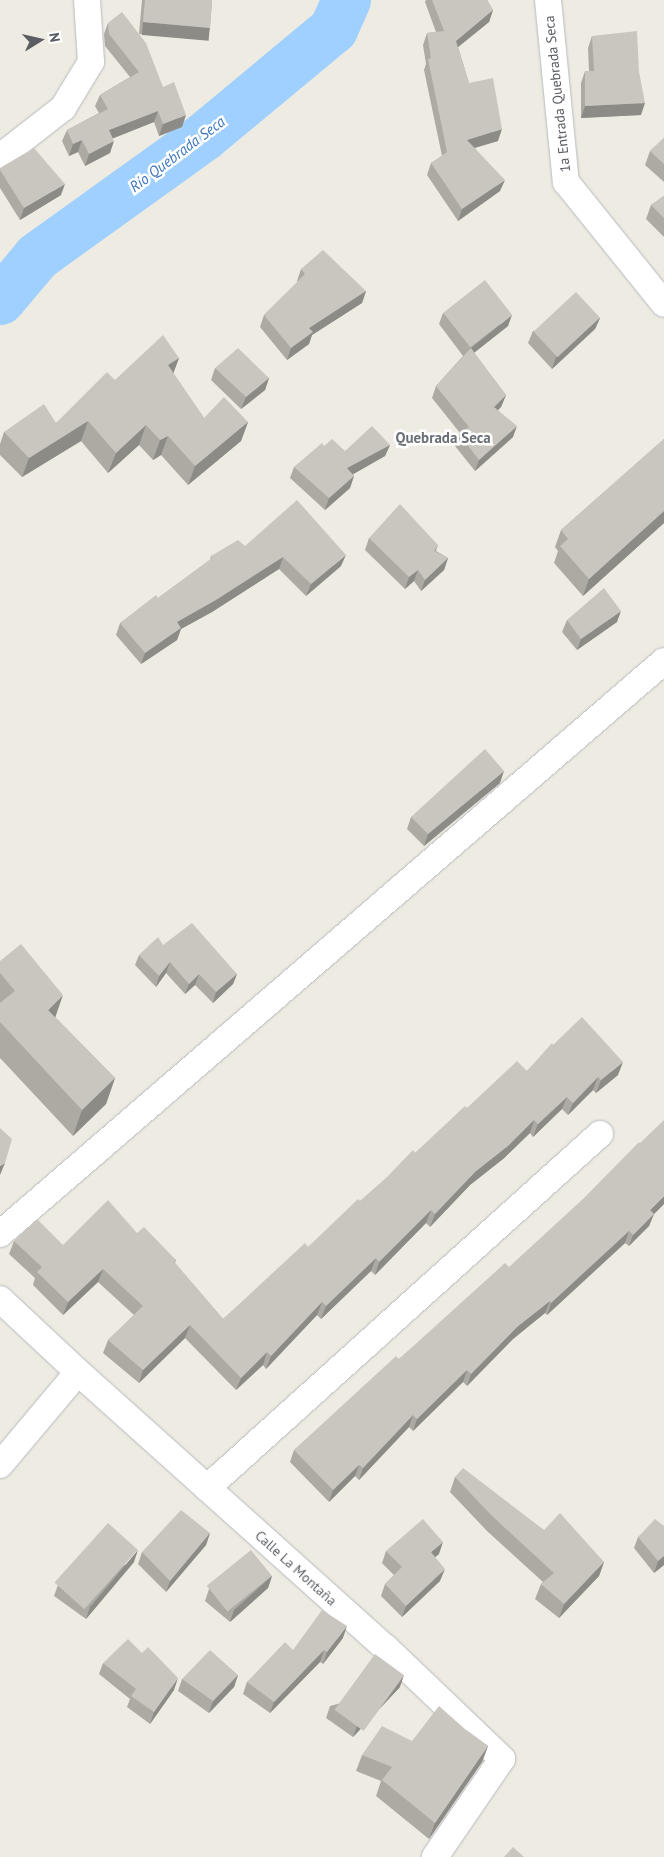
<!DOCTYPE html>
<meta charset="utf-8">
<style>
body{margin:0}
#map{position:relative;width:664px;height:1857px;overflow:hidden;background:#eeece2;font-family:"PT Sans",sans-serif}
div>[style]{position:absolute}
.river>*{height:49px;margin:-24.5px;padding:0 24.5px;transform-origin:24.5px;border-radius:24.5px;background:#a0d0ff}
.roads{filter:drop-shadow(0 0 1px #b7babf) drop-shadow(0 0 1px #b7babf)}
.street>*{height:26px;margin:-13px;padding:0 13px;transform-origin:13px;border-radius:13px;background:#fff}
.wall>*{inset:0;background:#adaaa4}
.shaded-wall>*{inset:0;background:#8d8b86;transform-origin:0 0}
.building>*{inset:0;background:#c9c6bf;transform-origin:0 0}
span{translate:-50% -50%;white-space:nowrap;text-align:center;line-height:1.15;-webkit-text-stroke:5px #fff;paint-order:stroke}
.street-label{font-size:14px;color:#5a5e63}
.water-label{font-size:15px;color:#3c74be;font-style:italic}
.neighbourhood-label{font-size:15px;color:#6b7075;font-weight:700}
.north{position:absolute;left:15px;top:15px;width:50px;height:50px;-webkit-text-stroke:4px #fff;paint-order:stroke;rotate:80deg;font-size:14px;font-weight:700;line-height:20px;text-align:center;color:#5a5e63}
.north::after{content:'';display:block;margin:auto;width:18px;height:22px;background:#5a5e63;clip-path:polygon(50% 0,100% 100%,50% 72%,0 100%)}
</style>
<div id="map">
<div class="river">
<div style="left:0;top:300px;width:57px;rotate:-49.9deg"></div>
<div style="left:37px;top:256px;width:206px;rotate:-35.7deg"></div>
<div style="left:204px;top:136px;width:168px;rotate:-39.7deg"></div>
<div style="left:333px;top:29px;width:32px;rotate:-66deg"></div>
</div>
<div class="roads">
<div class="street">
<div style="left:548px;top:0;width:183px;rotate:84.4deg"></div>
<div style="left:566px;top:182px;width:156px;rotate:51.2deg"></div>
<div style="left:0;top:157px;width:80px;rotate:-37.9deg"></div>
<div style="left:63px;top:108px;width:54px;rotate:-58.7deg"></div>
<div style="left:91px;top:62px;width:62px;rotate:-93.7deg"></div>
<div style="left:0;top:1234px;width:877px;rotate:-40.79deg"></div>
<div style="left:0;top:1299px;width:107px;rotate:43.1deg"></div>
<div style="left:78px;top:1372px;width:412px;rotate:41.9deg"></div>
<div style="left:385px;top:1647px;width:162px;rotate:43.7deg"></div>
<div style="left:502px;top:1759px;width:119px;rotate:124.4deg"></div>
<div style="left:0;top:1465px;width:121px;rotate:-50deg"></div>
<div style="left:207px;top:1488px;width:529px;rotate:-42.01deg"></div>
</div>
</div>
<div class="wall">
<div style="clip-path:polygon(142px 0,212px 0,210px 28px,206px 40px,139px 34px)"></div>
<div style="clip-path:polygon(426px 0,487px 0,493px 10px,489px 22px,458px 47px,469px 83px,498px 141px,475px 148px,500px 191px,458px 221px,427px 175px,431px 163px,442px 156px,424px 70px,426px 64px,423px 45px,427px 33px,436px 32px,425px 2px)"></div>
<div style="clip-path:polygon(108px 23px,163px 87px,182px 127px,159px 136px,154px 122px,113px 138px,110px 153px,85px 166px,78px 152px,69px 156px,62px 141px,67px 130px,99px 113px,95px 106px,100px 95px,130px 77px,105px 46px,104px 34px)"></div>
<div style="clip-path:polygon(592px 36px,639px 72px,641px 115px,581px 118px,581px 83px,585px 71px,589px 71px,588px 48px)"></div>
<div style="clip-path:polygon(664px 138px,664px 182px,645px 165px,650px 151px)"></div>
<div style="clip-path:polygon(0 168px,61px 195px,20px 220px,0 188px)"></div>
<div style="clip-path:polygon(664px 196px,664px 237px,646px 219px,651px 205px)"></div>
<div style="clip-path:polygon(301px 269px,366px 291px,362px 303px,312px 335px,309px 344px,287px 360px,260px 327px,264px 315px,298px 282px,297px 281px)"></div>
<div style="clip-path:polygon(443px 313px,508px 326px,474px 353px,506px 395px,501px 407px,498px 410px,513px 437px,475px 471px,455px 446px,459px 434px,460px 433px,432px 398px,436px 386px,463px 356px,439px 324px)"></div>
<div style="clip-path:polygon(600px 318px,595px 329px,552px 369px,528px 343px,533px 331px)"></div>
<div style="clip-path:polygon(179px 358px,173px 373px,204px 418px,248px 422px,241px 441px,188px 485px,161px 455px,153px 460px,139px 445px,108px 473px,81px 441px,22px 477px,0 455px,0 444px,4px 432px,56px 423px,115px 380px)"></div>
<div style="clip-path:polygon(215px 368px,269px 378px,265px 390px,241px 409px,211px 380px)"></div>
<div style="clip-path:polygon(664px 439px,664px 523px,583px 596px,554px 563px,558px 551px,555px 547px,561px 530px)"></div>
<div style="clip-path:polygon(390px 445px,385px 456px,353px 474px,354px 476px,350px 488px,325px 510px,290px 478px,294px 467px,324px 446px,345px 451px)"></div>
<div style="clip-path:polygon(369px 538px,438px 545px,436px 551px,448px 558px,444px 570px,421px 591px,414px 581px,405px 589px,365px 550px)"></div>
<div style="clip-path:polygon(245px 546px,341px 566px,306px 596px,279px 569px,212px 612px,181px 629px,177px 640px,141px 664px,116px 635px,120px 623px,158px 598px,210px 560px,211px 556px)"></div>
<div style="clip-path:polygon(567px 620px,617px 622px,577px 650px,562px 632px)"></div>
<div style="clip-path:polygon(500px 783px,424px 846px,407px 829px,411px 817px)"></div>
<div style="clip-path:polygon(163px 945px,237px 974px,233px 984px,213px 1003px,195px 985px,185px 994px,166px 973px,156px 987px,135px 965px,139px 955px)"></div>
<div style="clip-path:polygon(0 961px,115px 1078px,106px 1104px,73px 1136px,0 1058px)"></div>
<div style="clip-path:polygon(553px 1045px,618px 1075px,596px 1093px,593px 1090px,568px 1115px,562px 1109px,533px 1137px,530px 1133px,503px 1159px,470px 1185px,430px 1227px,426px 1223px,375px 1275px,371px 1271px,321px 1319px,317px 1315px,266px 1369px,263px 1365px,236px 1390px,185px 1338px,139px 1383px,103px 1353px,108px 1340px,134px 1315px,98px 1282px,63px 1315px,33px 1285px,35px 1278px,9px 1254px,14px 1241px,63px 1245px,137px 1233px,176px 1260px,175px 1263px,223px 1319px,308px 1247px,415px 1153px,467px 1108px,527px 1071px)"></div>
<div style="clip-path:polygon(664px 1204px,654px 1214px,649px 1226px,629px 1246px,625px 1243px,547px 1315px,545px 1313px,513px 1339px,467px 1386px,463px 1382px,413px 1431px,409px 1427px,359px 1480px,355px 1476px,329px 1502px,290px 1462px,294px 1450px,399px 1359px,509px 1267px)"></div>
<div style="clip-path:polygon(455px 1477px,544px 1530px,604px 1562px,599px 1576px,559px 1618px,535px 1599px,541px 1584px,543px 1582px,487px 1531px,450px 1492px)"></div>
<div style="clip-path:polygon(664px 1526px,664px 1565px,654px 1573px,634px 1548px,638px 1537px)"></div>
<div style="clip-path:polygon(210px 1533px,206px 1545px,166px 1592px,138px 1564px,142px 1552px)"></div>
<div style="clip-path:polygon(386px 1551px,439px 1554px,435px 1557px,440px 1581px,402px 1617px,381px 1596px,385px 1584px,394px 1575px,382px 1563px)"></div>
<div style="clip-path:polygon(134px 1562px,86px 1619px,54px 1596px,58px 1585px)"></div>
<div style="clip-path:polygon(272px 1576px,268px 1588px,230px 1622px,205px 1601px,209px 1589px)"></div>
<div style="clip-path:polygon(343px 1638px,323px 1664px,320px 1662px,270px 1713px,243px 1694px,247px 1682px,293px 1650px)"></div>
<div style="clip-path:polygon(103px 1663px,174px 1690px,150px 1724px,127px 1707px,130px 1699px,99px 1674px)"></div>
<div style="clip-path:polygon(238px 1675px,234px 1687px,209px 1713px,178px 1691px,182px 1679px)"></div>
<div style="clip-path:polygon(400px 1687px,353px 1737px,326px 1718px,330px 1706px)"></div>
<div style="clip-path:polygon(466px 1730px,488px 1746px,482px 1762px,429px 1839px,376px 1796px,381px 1781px,356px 1771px,362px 1755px,412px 1741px)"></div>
</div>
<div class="shaded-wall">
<div style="clip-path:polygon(493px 10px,489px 22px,452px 52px,456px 41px)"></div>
<div style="left:143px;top:22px;width:67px;height:13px;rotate:5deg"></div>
<div style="clip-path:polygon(645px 103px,641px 115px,581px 118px,585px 106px)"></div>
<div style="clip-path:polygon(158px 111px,154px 122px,104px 142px,109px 130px)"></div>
<div style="clip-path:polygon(186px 115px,182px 127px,159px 136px,163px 124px)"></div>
<div style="clip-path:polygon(502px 129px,498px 141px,463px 151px,467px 140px)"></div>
<div style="clip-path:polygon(82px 140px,78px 152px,69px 156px,73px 144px)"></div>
<div style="clip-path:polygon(114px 141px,110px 153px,85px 166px,89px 154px)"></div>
<div style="clip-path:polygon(505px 180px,500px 191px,458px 221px,462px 209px)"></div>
<div style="clip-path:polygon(65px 184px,61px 195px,20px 220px,24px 208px)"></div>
<div style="clip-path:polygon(366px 291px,362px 303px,312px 335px,309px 344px,287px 360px,291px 348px,309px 328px)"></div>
<div style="clip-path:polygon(512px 315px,508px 326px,466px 359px,471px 348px)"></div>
<div style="clip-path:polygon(600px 318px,595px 329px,552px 369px,556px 357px)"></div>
<div style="clip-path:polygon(179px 358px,172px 377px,168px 365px)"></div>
<div style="clip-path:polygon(269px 378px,265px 390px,241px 409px,246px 397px)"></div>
<div style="clip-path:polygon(506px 395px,501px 407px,490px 418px,494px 407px)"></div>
<div style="clip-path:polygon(88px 421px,81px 441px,22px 477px,29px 458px)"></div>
<div style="clip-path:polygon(248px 422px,241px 441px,188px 485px,195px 466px)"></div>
<div style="clip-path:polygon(146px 425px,139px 445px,108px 473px,116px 453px)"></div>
<div style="clip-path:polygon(517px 426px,513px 437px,475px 471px,479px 460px)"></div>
<div style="clip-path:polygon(168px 436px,161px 455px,153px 460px,160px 440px)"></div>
<div style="clip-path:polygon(390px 445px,385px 456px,343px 480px,347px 468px)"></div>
<div style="clip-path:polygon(354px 476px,350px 488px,325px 510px,329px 498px)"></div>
<div style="clip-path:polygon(664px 511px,664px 523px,583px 596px,589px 579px)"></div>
<div style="clip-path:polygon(346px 555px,341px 566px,306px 596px,311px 584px)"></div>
<div style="clip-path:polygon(283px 557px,279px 569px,212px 612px,181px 629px,177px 640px,141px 664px,145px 653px,177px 622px)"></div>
<div style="clip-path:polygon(448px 558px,444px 570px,421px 591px,425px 580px)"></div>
<div style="clip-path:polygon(418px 570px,414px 581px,405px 589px,409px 577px)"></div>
<div style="clip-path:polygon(621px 611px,617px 622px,577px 650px,581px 639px)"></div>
<div style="clip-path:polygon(504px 771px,500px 783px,424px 846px,428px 834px)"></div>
<div style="clip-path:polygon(170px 962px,166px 973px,156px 987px,159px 976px)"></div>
<div style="clip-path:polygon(199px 974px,195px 985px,185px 994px,189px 984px)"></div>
<div style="clip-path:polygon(237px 974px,233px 984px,213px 1003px,216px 992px)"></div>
<div style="clip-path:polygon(63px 995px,54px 1021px,48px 1010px)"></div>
<div style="clip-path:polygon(623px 1062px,618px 1075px,596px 1093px,601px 1080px)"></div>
<div style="clip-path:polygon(598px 1077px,593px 1090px,568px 1115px,573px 1103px)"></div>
<div style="clip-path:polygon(115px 1078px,106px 1104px,73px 1136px,82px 1110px)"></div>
<div style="clip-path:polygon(567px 1097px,562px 1109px,533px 1137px,538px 1124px)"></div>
<div style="clip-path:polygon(534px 1120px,530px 1133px,503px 1159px,470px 1185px,430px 1227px,435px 1214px,475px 1172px)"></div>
<div style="clip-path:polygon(5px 1163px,0 1175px,0 1166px)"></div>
<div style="clip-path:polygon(664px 1196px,664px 1204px,646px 1222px,650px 1210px)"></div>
<div style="clip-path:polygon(431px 1210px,426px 1223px,375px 1275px,379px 1262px)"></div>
<div style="clip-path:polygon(654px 1214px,649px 1226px,629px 1246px,633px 1235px)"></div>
<div style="clip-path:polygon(629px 1231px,625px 1243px,547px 1315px,551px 1303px)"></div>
<div style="clip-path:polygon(376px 1258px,371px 1271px,321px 1319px,326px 1306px)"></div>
<div style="clip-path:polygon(103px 1269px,98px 1282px,63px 1315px,68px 1302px)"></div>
<div style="clip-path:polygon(550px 1301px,545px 1313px,513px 1339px,467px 1386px,471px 1374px,517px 1327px)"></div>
<div style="clip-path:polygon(322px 1302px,317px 1315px,266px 1369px,271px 1356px)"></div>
<div style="clip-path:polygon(190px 1325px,185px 1338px,139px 1383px,143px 1370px)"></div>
<div style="clip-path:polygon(267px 1352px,263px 1365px,236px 1390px,241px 1378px)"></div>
<div style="clip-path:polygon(467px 1370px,463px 1382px,413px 1431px,417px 1419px)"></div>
<div style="clip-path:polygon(413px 1415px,409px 1427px,359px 1480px,363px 1468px)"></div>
<div style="clip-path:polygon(359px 1465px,355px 1476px,329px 1502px,333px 1490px)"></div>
<div style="clip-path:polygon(210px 1533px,206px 1545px,166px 1592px,170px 1581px)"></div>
<div style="clip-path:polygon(443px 1542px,439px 1554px,427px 1564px,431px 1552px)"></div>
<div style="clip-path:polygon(138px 1550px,134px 1562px,86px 1619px,90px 1607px)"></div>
<div style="clip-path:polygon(664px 1556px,664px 1565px,654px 1573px,658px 1561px)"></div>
<div style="clip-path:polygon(604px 1562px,599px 1576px,559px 1618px,564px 1604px)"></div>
<div style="clip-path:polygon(445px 1569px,440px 1581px,402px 1617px,406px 1606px)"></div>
<div style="clip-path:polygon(272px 1576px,268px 1588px,230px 1622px,234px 1610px)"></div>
<div style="clip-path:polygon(347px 1626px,343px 1638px,323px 1664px,327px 1652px)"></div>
<div style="clip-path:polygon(324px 1650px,320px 1662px,270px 1713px,274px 1702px)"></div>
<div style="clip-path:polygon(238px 1675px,234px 1687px,209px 1713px,213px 1701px)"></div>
<div style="clip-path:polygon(404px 1675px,400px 1687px,353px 1737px,357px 1726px)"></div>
<div style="clip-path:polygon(178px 1678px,174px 1690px,150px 1724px,154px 1712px)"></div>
<div style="clip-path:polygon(488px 1746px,482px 1762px,429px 1839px,435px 1823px)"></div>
</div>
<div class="building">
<div style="clip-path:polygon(145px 0,212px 0,210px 28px,143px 22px)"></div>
<div style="clip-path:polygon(432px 0,487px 0,493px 10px,456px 41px,469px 83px,493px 78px,502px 129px,467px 140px,505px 180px,462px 209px,431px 163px,447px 152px,428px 59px,431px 58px,427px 33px,444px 31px)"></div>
<div style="clip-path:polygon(122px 12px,146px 43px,163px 87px,174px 82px,186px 115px,163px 124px,158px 111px,109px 130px,114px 141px,89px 154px,82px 140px,73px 144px,67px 130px,108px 109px,100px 95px,139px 72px,109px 34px,108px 23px)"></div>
<div style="clip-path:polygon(637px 31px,639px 72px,645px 103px,585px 106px,585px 71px,594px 71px,592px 36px)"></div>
<div style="clip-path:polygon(664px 138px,664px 164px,650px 151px)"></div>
<div style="clip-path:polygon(34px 148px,65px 184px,24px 208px,0 170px,0 168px)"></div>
<div style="clip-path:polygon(664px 196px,664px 218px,651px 205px)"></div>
<div style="clip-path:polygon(323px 250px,366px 291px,309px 328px,313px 332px,291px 348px,264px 315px,305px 274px,301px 269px)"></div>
<div style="left:485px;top:280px;width:44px;height:53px;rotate:52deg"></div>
<div style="left:576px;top:292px;width:35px;height:58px;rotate:47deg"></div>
<div style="clip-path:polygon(163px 335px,179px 358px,168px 365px,204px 418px,224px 397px,248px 422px,195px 466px,168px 436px,160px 440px,146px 425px,116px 453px,88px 421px,29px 458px,4px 432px,44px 404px,56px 423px,107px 372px,115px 380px)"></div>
<div style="clip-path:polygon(238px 348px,269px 378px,246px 397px,215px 368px)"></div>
<div style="clip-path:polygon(471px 348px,506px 395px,494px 407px,517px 426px,479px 460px,459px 434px,469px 427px,436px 386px)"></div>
<div style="clip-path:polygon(372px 426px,390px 445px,347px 468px,354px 476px,329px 498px,294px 467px,322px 443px,324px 446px,332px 439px,345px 451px)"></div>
<div style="clip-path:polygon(664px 439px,664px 511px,589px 579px,560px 546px,568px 539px,561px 530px)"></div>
<div style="clip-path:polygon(297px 500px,346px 555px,311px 584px,283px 557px,216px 600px,177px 622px,181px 628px,145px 653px,120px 623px,156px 595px,158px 598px,212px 558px,211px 556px,238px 540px,245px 546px)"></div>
<div style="clip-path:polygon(400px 504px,438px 545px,434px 551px,448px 558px,425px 580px,418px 570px,409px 577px,369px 538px)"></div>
<div style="clip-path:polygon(604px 588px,621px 611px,581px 639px,567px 620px)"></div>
<div style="clip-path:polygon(485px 749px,504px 771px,428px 834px,411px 817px)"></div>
<div style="clip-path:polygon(192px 923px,237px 974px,216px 992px,199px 974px,189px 984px,170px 962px,159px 976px,139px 955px,158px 937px,163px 945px)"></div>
<div style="clip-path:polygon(21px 944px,63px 995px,48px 1010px,115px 1078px,82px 1110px,0 1022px,0 1003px,15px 991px,0 973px,0 961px)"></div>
<div style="clip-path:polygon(582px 1017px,623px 1062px,601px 1080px,598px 1077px,573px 1103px,567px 1097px,538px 1124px,534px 1120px,508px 1146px,475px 1172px,435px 1214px,431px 1210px,379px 1262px,376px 1258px,326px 1306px,322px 1302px,271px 1356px,267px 1352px,241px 1378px,190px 1325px,143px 1370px,108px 1340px,143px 1306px,103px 1269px,68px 1302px,37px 1272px,42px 1267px,14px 1241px,37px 1219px,63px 1245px,108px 1200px,137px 1233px,144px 1227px,176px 1260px,174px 1262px,223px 1319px,305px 1243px,308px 1247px,358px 1199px,360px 1201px,386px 1178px,413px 1150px,415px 1153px,465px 1106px,467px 1108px,517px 1061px,527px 1071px,552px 1043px,553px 1045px)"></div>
<div style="clip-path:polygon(664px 1120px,664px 1196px,650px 1210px,654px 1214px,633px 1235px,629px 1231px,551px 1303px,550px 1301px,517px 1327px,471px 1374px,467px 1370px,417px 1419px,413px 1415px,363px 1468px,359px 1465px,333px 1490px,294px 1450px,396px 1356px,399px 1359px,505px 1263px,509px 1267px,584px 1198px,639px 1142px,640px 1143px)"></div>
<div style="clip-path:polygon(0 1128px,12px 1139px,5px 1163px,0 1166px)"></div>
<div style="clip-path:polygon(463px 1468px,544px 1530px,560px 1513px,604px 1562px,564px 1604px,541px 1584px,554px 1573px,492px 1516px,455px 1477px)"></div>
<div style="clip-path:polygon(181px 1510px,210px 1533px,170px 1581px,142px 1552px)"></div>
<div style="clip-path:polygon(423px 1519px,443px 1542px,431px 1552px,445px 1569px,406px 1606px,385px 1584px,402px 1567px,386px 1551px)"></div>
<div style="clip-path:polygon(655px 1519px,664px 1526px,664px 1556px,658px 1561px,638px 1537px)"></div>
<div style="left:108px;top:1523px;width:40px;height:80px;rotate:42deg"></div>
<div style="left:251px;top:1550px;width:33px;height:57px;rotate:51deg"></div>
<div style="clip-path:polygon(322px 1610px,347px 1626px,327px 1652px,324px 1650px,274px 1702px,247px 1682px,285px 1642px,293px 1650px)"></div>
<div style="clip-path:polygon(128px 1639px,142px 1653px,148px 1647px,178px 1678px,154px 1712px,131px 1696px,136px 1689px,103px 1663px)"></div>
<div style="clip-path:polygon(210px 1650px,238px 1675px,213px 1701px,182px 1679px)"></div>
<div style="left:375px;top:1654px;width:36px;height:69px;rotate:36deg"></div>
<div style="clip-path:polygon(439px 1706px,466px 1730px,488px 1746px,435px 1823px,382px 1780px,392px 1767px,362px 1755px,382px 1726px,412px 1741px)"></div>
<div style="clip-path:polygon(513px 1847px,524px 1857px,504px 1857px)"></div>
</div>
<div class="street-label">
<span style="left:557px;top:94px;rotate:-96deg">1a Entrada Quebrada Seca</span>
<span style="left:296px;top:1568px;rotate:42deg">Calle La Montaña</span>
</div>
<div class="water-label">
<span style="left:177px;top:154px;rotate:-37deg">Río Quebrada Seca</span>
</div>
<div class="neighbourhood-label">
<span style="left:443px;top:438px">Quebrada Seca</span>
</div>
<div class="north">N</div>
</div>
